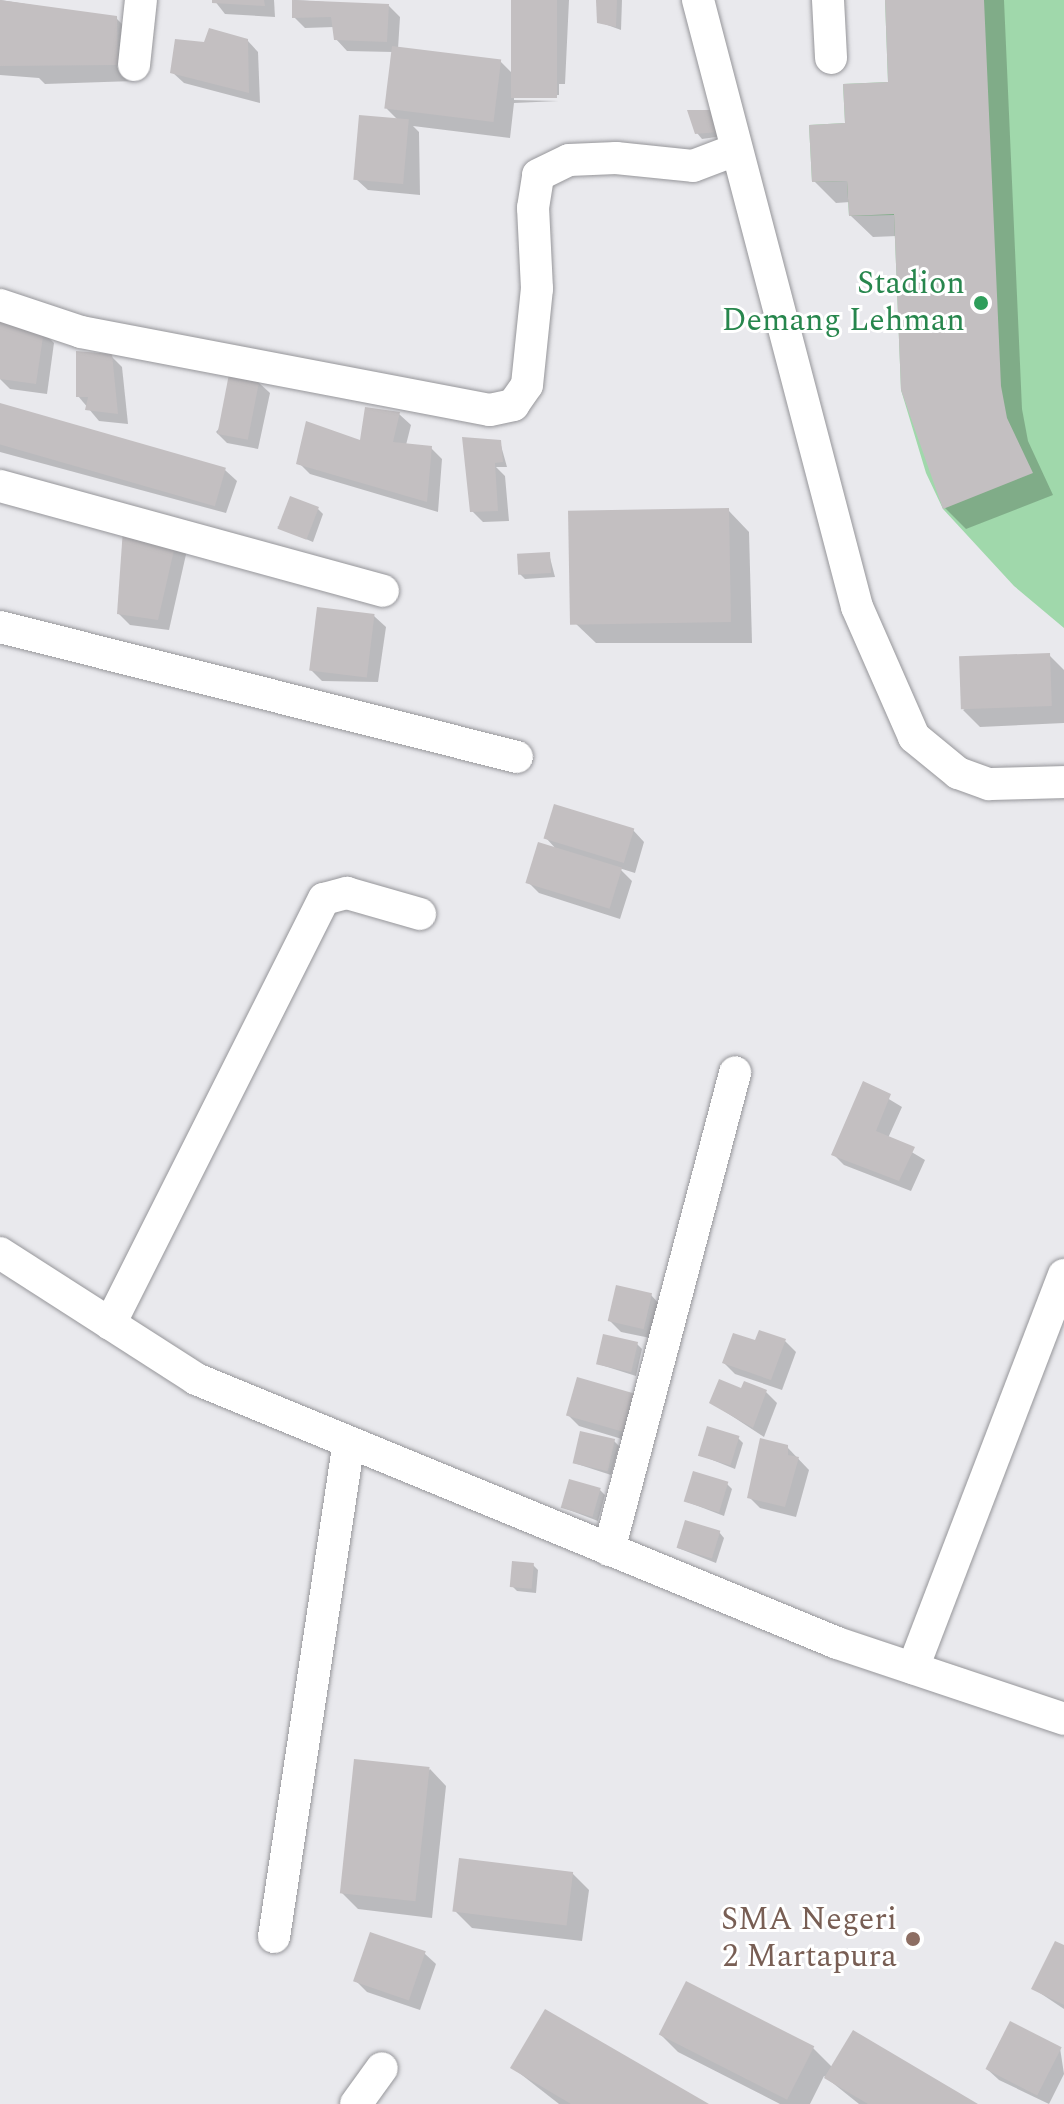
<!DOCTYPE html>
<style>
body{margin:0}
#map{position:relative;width:1064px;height:2104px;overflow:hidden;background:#e9e9ed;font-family:Spectral,serif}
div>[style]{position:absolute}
.green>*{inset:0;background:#a0d8ab}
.shadow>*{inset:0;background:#0003}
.building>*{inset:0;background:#c3bfc1;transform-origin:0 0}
.roads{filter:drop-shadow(0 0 2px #96969a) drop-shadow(0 0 2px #96969a)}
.minor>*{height:32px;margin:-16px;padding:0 16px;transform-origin:16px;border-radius:16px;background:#fff}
.dots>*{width:22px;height:22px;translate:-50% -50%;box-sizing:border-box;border:4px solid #fff;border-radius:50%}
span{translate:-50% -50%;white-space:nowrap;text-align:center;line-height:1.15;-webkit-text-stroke:6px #fff;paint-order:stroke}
.leisure-label{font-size:32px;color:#27864d}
.right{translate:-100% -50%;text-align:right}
.education-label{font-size:32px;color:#785e54}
</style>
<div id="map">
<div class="green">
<div style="clip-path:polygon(885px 0,1064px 0,1064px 628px,1014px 586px,943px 509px,926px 473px,901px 390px,894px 215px,849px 216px,847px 181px,812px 182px,809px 125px,845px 123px,843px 84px,888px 82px)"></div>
</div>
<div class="shadow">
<div style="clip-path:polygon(0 0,116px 18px,133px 35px,134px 81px,45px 84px,39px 78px,0 75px)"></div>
<div style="clip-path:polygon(214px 0,274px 0,275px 17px,225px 14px)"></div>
<div style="clip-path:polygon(294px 0,389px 6px,400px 17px,398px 49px,500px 61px,511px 72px,513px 0,569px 0,565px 84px,559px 84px,559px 95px,514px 96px,514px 100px,559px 101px,514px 103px,510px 138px,413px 126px,419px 132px,420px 195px,368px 190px,356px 179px,398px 120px,387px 109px,393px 52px,347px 51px,336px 39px,334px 27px,305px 28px,294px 17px)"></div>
<div style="clip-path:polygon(598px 0,622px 0,621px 30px,599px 22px)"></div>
<div style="clip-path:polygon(887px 0,1004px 0,1022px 409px,1028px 441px,1053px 495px,966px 529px,945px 508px,897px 236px,873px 237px,851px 216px,850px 202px,836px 203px,814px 181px,847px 125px,890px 84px)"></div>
<div style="clip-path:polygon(247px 40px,258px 52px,260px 103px,184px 83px,172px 72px)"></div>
<div style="clip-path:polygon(716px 112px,723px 136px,702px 139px,697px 133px)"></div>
<div style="clip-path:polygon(0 322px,43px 332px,54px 343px,47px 394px,10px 389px,0 379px)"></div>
<div style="clip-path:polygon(111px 356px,122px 367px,128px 424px,99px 421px,78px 396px)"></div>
<div style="clip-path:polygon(258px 382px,270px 393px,258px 449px,227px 443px,216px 432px)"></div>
<div style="clip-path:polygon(0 409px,225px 470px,237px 481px,226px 513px,0 452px)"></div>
<div style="clip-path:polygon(399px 414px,411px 425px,406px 445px,431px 448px,442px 459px,438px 512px,310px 474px,299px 463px,362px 443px)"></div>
<div style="clip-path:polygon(500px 442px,507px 467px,496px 467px,505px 476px,509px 521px,483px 522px,472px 511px)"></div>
<div style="clip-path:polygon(318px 509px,323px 514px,313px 542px,277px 527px)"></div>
<div style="clip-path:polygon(728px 510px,749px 532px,752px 643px,596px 643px,574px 622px)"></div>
<div style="clip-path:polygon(124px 532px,187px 550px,169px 630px,130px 625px,119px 614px)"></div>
<div style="clip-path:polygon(549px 554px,555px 577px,525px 579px,520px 574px)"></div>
<div style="clip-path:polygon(374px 616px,386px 627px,378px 682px,322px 681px,311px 670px)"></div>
<div style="clip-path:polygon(1049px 655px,1064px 670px,1064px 723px,980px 727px,963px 710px)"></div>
<div style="clip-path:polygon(633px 830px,644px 842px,635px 873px,619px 868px,632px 881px,620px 919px,539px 893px,528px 882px,558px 851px,545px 837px)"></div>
<div style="clip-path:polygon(864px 1084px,902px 1107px,888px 1138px,925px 1160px,911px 1191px,844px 1165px,833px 1154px)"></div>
<div style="clip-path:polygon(651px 1295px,662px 1307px,655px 1339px,621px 1332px,610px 1321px)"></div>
<div style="clip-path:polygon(785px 1341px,796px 1352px,782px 1390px,735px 1374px,724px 1363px,756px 1343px)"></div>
<div style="clip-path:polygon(637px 1344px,642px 1349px,636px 1376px,598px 1364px)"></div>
<div style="clip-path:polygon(578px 1379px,648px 1447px,579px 1426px,568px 1415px)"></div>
<div style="clip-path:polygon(742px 1391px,766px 1392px,777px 1403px,764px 1437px,712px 1403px)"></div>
<div style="clip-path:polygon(738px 1438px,743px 1443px,735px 1469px,700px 1455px)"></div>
<div style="clip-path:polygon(614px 1441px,619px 1446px,611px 1475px,574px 1463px)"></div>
<div style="clip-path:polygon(787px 1447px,809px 1470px,796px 1517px,760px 1508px,749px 1497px)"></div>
<div style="clip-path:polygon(727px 1484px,732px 1489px,724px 1516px,685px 1501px)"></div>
<div style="clip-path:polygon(600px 1490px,605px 1495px,598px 1521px,564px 1508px)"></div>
<div style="clip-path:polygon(719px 1532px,724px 1538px,716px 1563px,678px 1548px)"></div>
<div style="clip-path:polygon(533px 1565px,538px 1570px,536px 1593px,517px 1591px,512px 1586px)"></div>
<div style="clip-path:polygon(430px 1769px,446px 1786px,432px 1918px,358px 1909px,341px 1892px)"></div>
<div style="clip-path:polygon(572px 1873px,589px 1890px,582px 1941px,472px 1928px,456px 1912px)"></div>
<div style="clip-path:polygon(1064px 1948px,1064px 2009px,1034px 1989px)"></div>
<div style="clip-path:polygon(424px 1953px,436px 1964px,420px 2010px,367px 1992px,356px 1981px)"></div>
<div style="clip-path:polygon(661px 2035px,813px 2048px,833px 2068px,974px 2104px,859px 2104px,824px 2076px,810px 2104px,780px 2104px,678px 2052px)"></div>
<div style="clip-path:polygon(1060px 2048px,1064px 2074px,1049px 2104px,999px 2080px,987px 2069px)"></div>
<div style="clip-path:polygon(513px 2068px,705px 2104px,559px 2104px)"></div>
</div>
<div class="building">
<div style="clip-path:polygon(0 0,117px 16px,118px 65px,0 66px)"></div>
<div style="clip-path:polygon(212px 0,264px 0,265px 6px,212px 3px)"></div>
<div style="clip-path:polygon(292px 0,389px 4px,387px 42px,334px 40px,331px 17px,292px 18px)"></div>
<div style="left:511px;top:0;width:46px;height:98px"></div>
<div style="clip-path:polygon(596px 0,617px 0,616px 27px,597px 23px)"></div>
<div style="clip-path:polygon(885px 0,984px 0,1001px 386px,1007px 418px,1033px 473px,943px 509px,901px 390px,894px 214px,849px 216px,847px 181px,812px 182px,809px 125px,845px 123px,843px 84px,888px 82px)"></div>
<div style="clip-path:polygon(209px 28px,248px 39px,249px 93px,170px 73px,175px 39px,204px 42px)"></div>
<div style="left:392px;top:46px;width:110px;height:63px;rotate:7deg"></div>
<div style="clip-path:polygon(687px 110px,716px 110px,719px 132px,695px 134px)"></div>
<div style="left:359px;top:115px;width:50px;height:65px;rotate:5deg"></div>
<div style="clip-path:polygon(0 320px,44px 330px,36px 384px,0 379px)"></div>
<div style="clip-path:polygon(76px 351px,112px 354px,118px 414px,85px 410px,88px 397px,76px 397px)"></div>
<div style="left:229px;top:374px;width:31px;height:61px;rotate:11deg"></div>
<div style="left:0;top:403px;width:235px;height:40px;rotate:16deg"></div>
<div style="clip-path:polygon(365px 407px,400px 412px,393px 442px,432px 446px,427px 502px,296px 464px,306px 421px,360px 440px)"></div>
<div style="clip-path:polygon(462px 437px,501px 440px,503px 462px,495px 463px,498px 511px,470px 512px)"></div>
<div style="left:290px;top:496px;width:31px;height:35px;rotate:21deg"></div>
<div style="left:729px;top:508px;width:114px;height:161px;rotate:89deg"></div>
<div style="clip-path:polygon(123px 529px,177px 537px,158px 620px,117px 614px)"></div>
<div style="left:550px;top:552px;width:21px;height:33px;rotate:87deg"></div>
<div style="left:317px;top:607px;width:58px;height:64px;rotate:7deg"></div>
<div style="left:1050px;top:653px;width:53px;height:91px;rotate:88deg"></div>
<div style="left:554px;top:804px;width:84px;height:36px;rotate:17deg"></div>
<div style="left:538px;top:842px;width:88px;height:43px;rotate:17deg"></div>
<div style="clip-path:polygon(863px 1081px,891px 1094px,876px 1131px,915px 1147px,899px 1181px,831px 1155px)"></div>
<div style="left:616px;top:1285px;width:37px;height:37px;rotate:13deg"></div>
<div style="clip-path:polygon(759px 1330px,786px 1339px,771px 1380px,722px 1363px,733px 1333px,755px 1340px)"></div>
<div style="left:603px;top:1334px;width:36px;height:31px;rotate:13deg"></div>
<div style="left:577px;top:1377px;width:74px;height:40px;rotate:16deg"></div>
<div style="clip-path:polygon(719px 1379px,741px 1388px,744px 1381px,767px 1390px,753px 1428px,709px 1403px)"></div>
<div style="left:707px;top:1426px;width:34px;height:31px;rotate:17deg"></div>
<div style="left:580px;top:1431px;width:36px;height:33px;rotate:13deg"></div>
<div style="clip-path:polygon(760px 1438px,788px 1445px,788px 1455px,799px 1457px,785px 1507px,747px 1498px)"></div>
<div style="left:693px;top:1471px;width:37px;height:32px;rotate:17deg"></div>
<div style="left:569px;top:1479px;width:33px;height:30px;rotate:16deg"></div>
<div style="left:685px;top:1520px;width:37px;height:29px;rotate:17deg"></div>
<div style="left:512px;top:1561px;width:22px;height:26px;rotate:5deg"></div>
<div style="left:354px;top:1759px;width:76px;height:135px;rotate:6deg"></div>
<div style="left:459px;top:1858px;width:115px;height:54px;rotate:7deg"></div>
<div style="left:370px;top:1932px;width:59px;height:52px;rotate:19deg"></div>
<div style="clip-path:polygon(1055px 1941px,1064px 1945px,1064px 2005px,1031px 1989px)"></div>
<div style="left:686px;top:1981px;width:144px;height:60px;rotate:27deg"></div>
<div style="clip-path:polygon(545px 2009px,709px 2104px,571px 2104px,510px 2068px)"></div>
<div style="left:1010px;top:2021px;width:58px;height:54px;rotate:27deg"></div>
<div style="clip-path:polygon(853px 2030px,978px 2104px,868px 2104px,824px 2078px)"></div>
</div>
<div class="roads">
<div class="minor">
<div style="left:698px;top:0;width:627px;rotate:75.32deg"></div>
<div style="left:857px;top:607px;width:142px;rotate:66.3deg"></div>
<div style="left:914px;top:737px;width:57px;rotate:39.3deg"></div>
<div style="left:958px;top:773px;width:33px;rotate:20deg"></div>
<div style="left:989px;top:784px;width:75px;rotate:-1.5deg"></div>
<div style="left:828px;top:0;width:58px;rotate:87deg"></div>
<div style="left:134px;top:65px;width:65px;rotate:-83.9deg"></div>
<div style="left:0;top:305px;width:85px;rotate:18.4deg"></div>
<div style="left:81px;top:332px;width:416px;rotate:10.8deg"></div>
<div style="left:490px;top:410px;width:24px;rotate:-12deg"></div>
<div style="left:513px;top:405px;width:24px;rotate:-55deg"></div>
<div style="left:527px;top:385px;width:97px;rotate:-84.1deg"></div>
<div style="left:537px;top:289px;width:81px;rotate:-92.8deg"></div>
<div style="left:533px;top:208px;width:33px;rotate:-81deg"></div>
<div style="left:538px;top:175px;width:34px;rotate:-26deg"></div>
<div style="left:569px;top:160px;width:47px;rotate:-2.4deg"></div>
<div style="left:616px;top:158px;width:77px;rotate:5.9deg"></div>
<div style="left:693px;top:166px;width:45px;rotate:-20.9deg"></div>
<div style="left:0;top:486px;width:397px;rotate:15.3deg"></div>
<div style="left:0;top:627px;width:533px;rotate:14.11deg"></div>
<div style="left:0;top:1253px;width:233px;rotate:32.7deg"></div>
<div style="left:196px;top:1379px;width:693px;rotate:22.38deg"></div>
<div style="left:837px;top:1643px;width:239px;rotate:18.5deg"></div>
<div style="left:110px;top:1324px;width:476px;rotate:-63.3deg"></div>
<div style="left:324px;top:899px;width:24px;rotate:-15deg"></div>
<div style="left:347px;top:893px;width:76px;rotate:16deg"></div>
<div style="left:609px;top:1550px;width:494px;rotate:-75.2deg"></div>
<div style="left:913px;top:1668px;width:421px;rotate:-69deg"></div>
<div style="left:274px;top:1937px;width:500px;rotate:-81.4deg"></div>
<div style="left:356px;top:2104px;width:44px;rotate:-54.2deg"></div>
</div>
</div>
<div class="dots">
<div style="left:981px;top:303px;background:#2e9e5b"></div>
<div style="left:913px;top:1939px;background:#8d6e63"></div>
</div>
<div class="leisure-label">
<span class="right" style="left:965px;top:303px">Stadion<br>Demang Lehman</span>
</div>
<div class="education-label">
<span class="right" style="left:897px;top:1939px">SMA Negeri<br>2 Martapura</span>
</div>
</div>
